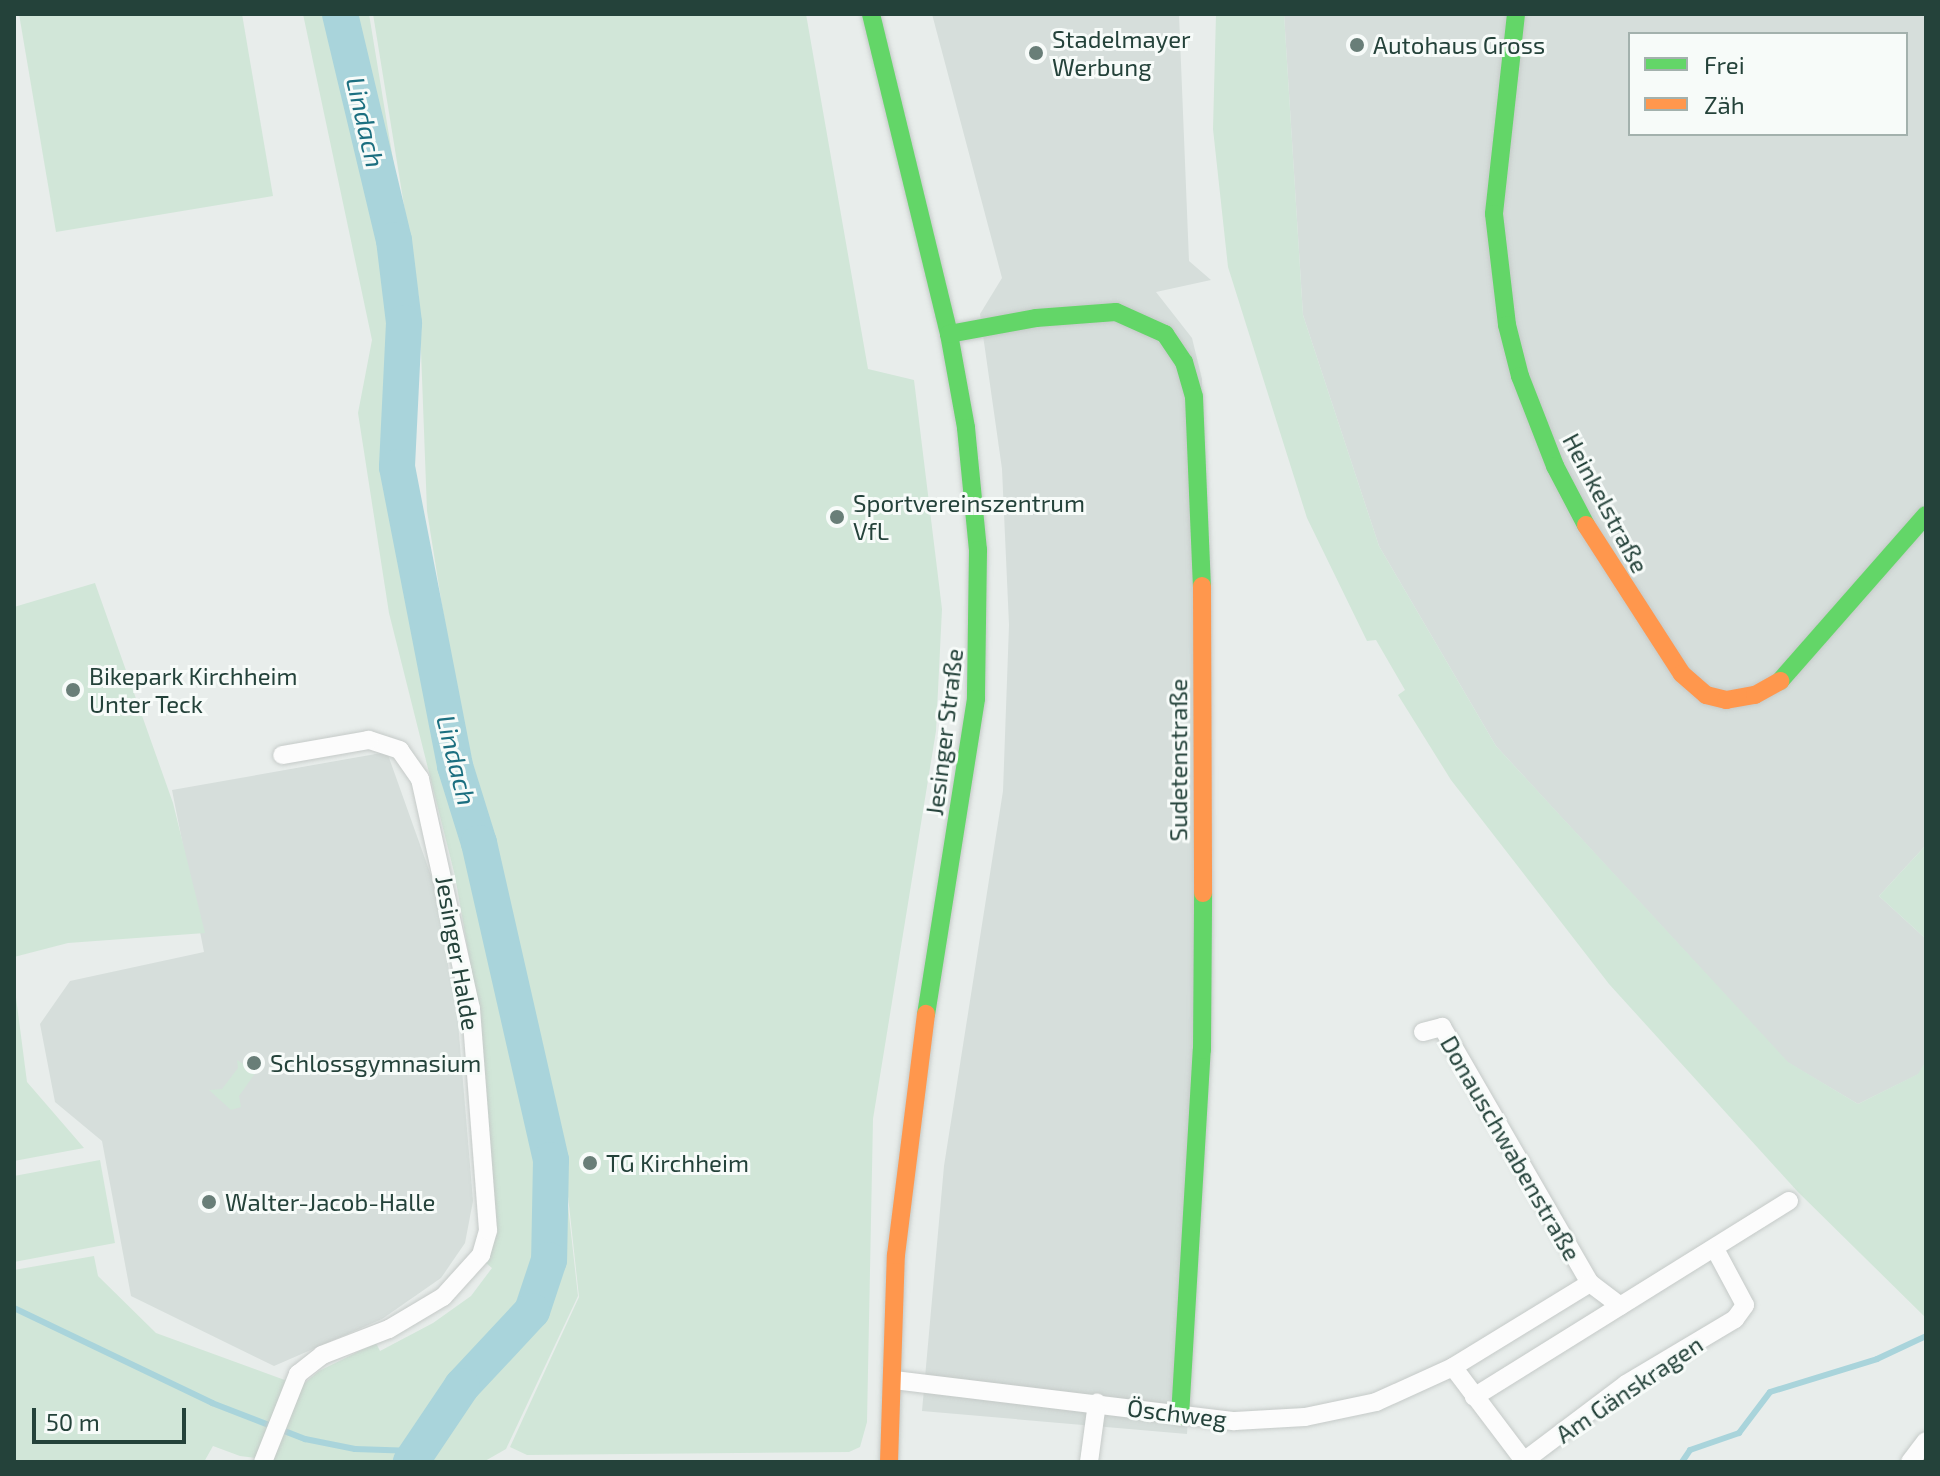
<!DOCTYPE html>
<meta charset="utf-8">
<style>
body{margin:0}
#map{position:relative;width:1940px;height:1476px;overflow:hidden;background:#e8edeb;font-family:"Exo 2",sans-serif}
div>[style]{position:absolute}
.built>*{inset:0;background:#d6dedb}
.green>*{inset:0;background:#d1e6d8}
.stream>*{height:6px;margin:-3px;padding:0 3px;transform-origin:3px;border-radius:3px;background:#a9d4db}
.river>*{height:36px;margin:-18px;padding:0 18px;transform-origin:18px;border-radius:18px;background:#a9d4db}
.roads{filter:drop-shadow(0 0 2px #c5cac8) drop-shadow(0 0 2px #c5cac8)}
.street>*{height:18px;margin:-9px;padding:0 9px;transform-origin:9px;border-radius:9px;background:#fcfcfc}
.fast>*{height:18px;margin:-9px;padding:0 9px;transform-origin:9px;border-radius:9px;background:#63d668}
.slow>*{height:18px;margin:-9px;padding:0 9px;transform-origin:9px;border-radius:9px;background:#ff974d}
.dots>*{width:22px;height:22px;translate:-50% -50%;box-sizing:border-box;border:4px solid #f7fbf9;border-radius:50%}
span{translate:-50% -50%;white-space:nowrap;text-align:center;line-height:1.15;-webkit-text-stroke:6px #f7fbf9;paint-order:stroke}
.poi-label{font-size:24px;color:#24423a}
.left{translate:0 -50%;text-align:left}
.street-label{font-size:24px;color:#24423a}
.water-label{font-size:26px;color:#1c6f80;font-style:italic}
.frame{position:absolute;inset:0;border:16px solid #24423a;pointer-events:none}
.legend{position:absolute;left:1628px;top:32px;width:280px;height:104px;box-sizing:border-box;background:#f7fbf9;border:2px solid #a3b1ad;margin:0;padding:10px 14px;list-style:none;font-size:24px;color:#24423a}
.legend li{display:flex;align-items:center;gap:16px;height:40px}
.legend b{width:40px;border:2px solid #a3b1ad}
.scale{position:absolute;left:32px;top:1408px;width:154px;height:36px;box-sizing:border-box;border:4px solid #24423a;border-top:0;padding-left:10px;font-size:24px;line-height:28px;white-space:nowrap;color:#24423a;-webkit-text-stroke:6px #f7fbf9;paint-order:stroke}
</style>
<div id="map">
<div class="built">
<div style="clip-path:polygon(932px 14px,1179px 14px,1189px 261px,1211px 280px,1156px 292px,1192px 338px,1202px 379px,1211px 1036px,1187px 1434px,922px 1411px,944px 1166px,1003px 791px,1009px 625px,1002px 469px,980px 314px,1002px 278px)"></div>
<div style="clip-path:polygon(evenodd,1284px 14px,1926px 14px,1926px 845px,1879px 896px,1926px 939px,1926px 1061px,1919px 1074px,1858px 1104px,1787px 1062px,1496px 746px,1379px 546px,1303px 315px,1284px 14px,1630px 34px,1906px 34px,1906px 134px,1630px 134px,1630px 34px)"></div>
<div style="clip-path:polygon(387px 752px,434px 884px,458px 1022px,473px 1201px,465px 1243px,441px 1278px,382px 1319px,274px 1366px,131px 1296px,102px 1141px,55px 1102px,40px 1024px,70px 981px,204px 952px,172px 790px)"></div>
</div>
<div class="green">
<div style="clip-path:polygon(19px 14px,242px 14px,273px 196px,56px 232px)"></div>
<div style="clip-path:polygon(303px 14px,369px 14px,416px 299px,412px 432px,421px 535px,447px 687px,562px 1152px,578px 1296px,506px 1449px,485px 1461px,286px 1462px,240px 1456px,213px 1446px,204px 1462px,14px 1462px,14px 1270px,94px 1256px,98px 1276px,156px 1333px,301px 1386px,319px 1371px,376px 1343px,380px 1351px,433px 1323px,471px 1296px,492px 1268px,486px 1263px,497px 1229px,478px 1008px,455px 876px,389px 613px,358px 413px,372px 340px)"></div>
<div style="clip-path:polygon(373px 14px,806px 14px,868px 369px,914px 380px,942px 609px,936px 731px,873px 1119px,867px 1422px,860px 1447px,849px 1452px,527px 1455px,510px 1447px,579px 1297px,563px 1150px,455px 687px,427px 511px,419px 298px)"></div>
<div style="clip-path:polygon(1216px 14px,1284px 14px,1303px 315px,1379px 546px,1496px 746px,1788px 1062px,1858px 1104px,1918px 1074px,1926px 1061px,1926px 1318px,1798px 1192px,1609px 984px,1451px 780px,1398px 695px,1405px 690px,1376px 640px,1367px 641px,1307px 518px,1228px 267px,1213px 129px)"></div>
<div style="clip-path:polygon(95px 583px,173px 803px,205px 933px,68px 943px,14px 957px,14px 607px)"></div>
<div style="clip-path:polygon(1926px 845px,1926px 939px,1879px 896px)"></div>
<div style="clip-path:polygon(14px 982px,27px 1082px,84px 1148px,14px 1161px)"></div>
<div style="clip-path:polygon(237px 1060px,256px 1072px,239px 1096px,241px 1107px,231px 1110px,209px 1090px,222px 1089px,238px 1068px)"></div>
<div style="clip-path:polygon(100px 1160px,115px 1243px,14px 1262px,14px 1176px)"></div>
</div>
<div class="stream">
<div style="left:14px;top:1308px;width:220px;rotate:25.6deg"></div>
<div style="left:212px;top:1403px;width:100px;rotate:21.2deg"></div>
<div style="left:305px;top:1439px;width:51px;rotate:11.3deg"></div>
<div style="left:355px;top:1449px;width:60px;rotate:1.9deg"></div>
<div style="left:1682px;top:1462px;width:14px;rotate:-56deg"></div>
<div style="left:1690px;top:1450px;width:52px;rotate:-19.1deg"></div>
<div style="left:1739px;top:1433px;width:51px;rotate:-52.9deg"></div>
<div style="left:1770px;top:1392px;width:112px;rotate:-17.1deg"></div>
<div style="left:1877px;top:1359px;width:54px;rotate:-25.1deg"></div>
</div>
<div class="river">
<div style="left:340px;top:14px;width:232px;rotate:76.6deg"></div>
<div style="left:394px;top:240px;width:84px;rotate:83.1deg"></div>
<div style="left:404px;top:323px;width:144px;rotate:92.8deg"></div>
<div style="left:397px;top:467px;width:305px;rotate:79deg"></div>
<div style="left:455px;top:766px;width:81px;rotate:72.7deg"></div>
<div style="left:479px;top:843px;width:325px;rotate:77.2deg"></div>
<div style="left:551px;top:1160px;width:100px;rotate:91.1deg"></div>
<div style="left:549px;top:1260px;width:54px;rotate:108.4deg"></div>
<div style="left:532px;top:1311px;width:103px;rotate:133deg"></div>
<div style="left:462px;top:1386px;width:92px;rotate:123.9deg"></div>
</div>
<div class="roads">
<div class="street">
<div style="left:1423px;top:1032px;width:20px;rotate:-15deg"></div>
<div style="left:1442px;top:1027px;width:296px;rotate:60deg"></div>
<div style="left:1590px;top:1283px;width:38px;rotate:37deg"></div>
<div style="left:1453px;top:1367px;width:161px;rotate:-31.5deg"></div>
<div style="left:894px;top:1380px;width:343px;rotate:6.9deg"></div>
<div style="left:1235px;top:1421px;width:70px;rotate:-3.3deg"></div>
<div style="left:1305px;top:1417px;width:73px;rotate:-11.9deg"></div>
<div style="left:1376px;top:1402px;width:85px;rotate:-24.4deg"></div>
<div style="left:1453px;top:1367px;width:118px;rotate:52.9deg"></div>
<div style="left:1524px;top:1461px;width:128px;rotate:-37deg"></div>
<div style="left:1626px;top:1384px;width:127px;rotate:-30.8deg"></div>
<div style="left:1735px;top:1319px;width:17px;rotate:-54deg"></div>
<div style="left:1745px;top:1305px;width:64px;rotate:-118.2deg"></div>
<div style="left:1474px;top:1397px;width:371px;rotate:-31.9deg"></div>
<div style="left:263px;top:1462px;width:95px;rotate:-68.3deg"></div>
<div style="left:298px;top:1374px;width:31px;rotate:-38deg"></div>
<div style="left:322px;top:1355px;width:72px;rotate:-21.2deg"></div>
<div style="left:389px;top:1329px;width:63px;rotate:-30.7deg"></div>
<div style="left:443px;top:1297px;width:57px;rotate:-47.9deg"></div>
<div style="left:481px;top:1255px;width:26px;rotate:-74deg"></div>
<div style="left:488px;top:1230px;width:222px;rotate:-94.4deg"></div>
<div style="left:471px;top:1009px;width:236px;rotate:-102.5deg"></div>
<div style="left:420px;top:779px;width:35px;rotate:-125deg"></div>
<div style="left:400px;top:750px;width:33px;rotate:-162deg"></div>
<div style="left:369px;top:740px;width:88px;rotate:170.2deg"></div>
<div style="left:1089px;top:1462px;width:60px;rotate:-82.3deg"></div>
<div style="left:1910px;top:1462px;width:26px;rotate:-53deg"></div>
</div>
<div class="fast">
<div style="left:871px;top:14px;width:329px;rotate:76.3deg"></div>
<div style="left:949px;top:334px;width:96px;rotate:79.7deg"></div>
<div style="left:966px;top:428px;width:123px;rotate:84.4deg"></div>
<div style="left:978px;top:550px;width:149px;rotate:90.8deg"></div>
<div style="left:976px;top:699px;width:319px;rotate:99deg"></div>
<div style="left:1516px;top:14px;width:201px;rotate:96.3deg"></div>
<div style="left:1494px;top:214px;width:112px;rotate:83.3deg"></div>
<div style="left:1507px;top:325px;width:53px;rotate:75.7deg"></div>
<div style="left:1520px;top:376px;width:97px;rotate:68.7deg"></div>
<div style="left:1555px;top:466px;width:67px;rotate:62.3deg"></div>
<div style="left:949px;top:334px;width:88px;rotate:-10.4deg"></div>
<div style="left:1036px;top:318px;width:80px;rotate:-4.3deg"></div>
<div style="left:1116px;top:312px;width:54px;rotate:24.2deg"></div>
<div style="left:1165px;top:334px;width:34px;rotate:56deg"></div>
<div style="left:1184px;top:362px;width:36px;rotate:74deg"></div>
<div style="left:1194px;top:397px;width:189px;rotate:87.6deg"></div>
<div style="left:1780px;top:681px;width:221px;rotate:-48.7deg"></div>
<div style="left:1180px;top:1416px;width:367px;rotate:-86.6deg"></div>
<div style="left:1202px;top:1050px;width:157px;rotate:-89.6deg"></div>
</div>
<div class="slow">
<div style="left:1586px;top:525px;width:177px;rotate:57.2deg"></div>
<div style="left:1682px;top:674px;width:32px;rotate:41deg"></div>
<div style="left:1706px;top:695px;width:21px;rotate:14deg"></div>
<div style="left:1726px;top:700px;width:29px;rotate:-10deg"></div>
<div style="left:1755px;top:695px;width:29px;rotate:-29deg"></div>
<div style="left:1202px;top:586px;width:307px;rotate:89.8deg"></div>
<div style="left:889px;top:1462px;width:207px;rotate:-88.1deg"></div>
<div style="left:896px;top:1255px;width:243px;rotate:-82.9deg"></div>
</div>
</div>
<div class="dots">
<div style="left:1357px;top:45px;background:#697e78"></div>
<div style="left:1036px;top:53px;background:#697e78"></div>
<div style="left:837px;top:517px;background:#697e78"></div>
<div style="left:73px;top:690px;background:#697e78"></div>
<div style="left:254px;top:1063px;background:#697e78"></div>
<div style="left:590px;top:1163px;background:#697e78"></div>
<div style="left:209px;top:1202px;background:#697e78"></div>
</div>
<div class="poi-label">
<span class="left" style="left:1052px;top:53px">Stadelmayer<br>Werbung</span>
<span class="left" style="left:1373px;top:45px">Autohaus Gross</span>
<span class="left" style="left:853px;top:517px">Sportvereinszentrum<br>VfL</span>
<span class="left" style="left:89px;top:690px">Bikepark Kirchheim<br>Unter Teck</span>
<span class="left" style="left:270px;top:1063px">Schlossgymnasium</span>
<span class="left" style="left:606px;top:1163px">TG Kirchheim</span>
<span class="left" style="left:225px;top:1202px">Walter-Jacob-Halle</span>
</div>
<div class="street-label">
<span style="left:1606px;top:503px;rotate:62deg">Heinkelstraße</span>
<span style="left:944px;top:732px;rotate:-83deg">Jesinger Straße</span>
<span style="left:1178px;top:760px;rotate:-90deg">Sudetenstraße</span>
<span style="left:458px;top:953px;rotate:80deg">Jesinger Halde</span>
<span style="left:1511px;top:1148px;rotate:60deg">Donauschwabenstraße</span>
<span style="left:1629px;top:1389px;rotate:-34deg">Am Gänskragen</span>
<span style="left:1177px;top:1413px;rotate:7deg">Öschweg</span>
</div>
<div class="water-label">
<span style="left:366px;top:122px;rotate:77deg">Lindach</span>
<span style="left:457px;top:760px;rotate:76deg">Lindach</span>
</div>
<div class="frame"></div>
<ul class="legend">
<li><b style="height:10px;background:#63d668"></b>Frei</li>
<li><b style="height:10px;background:#ff974d"></b>Zäh</li>
</ul>
<div class="scale">50 m</div>
</div>
